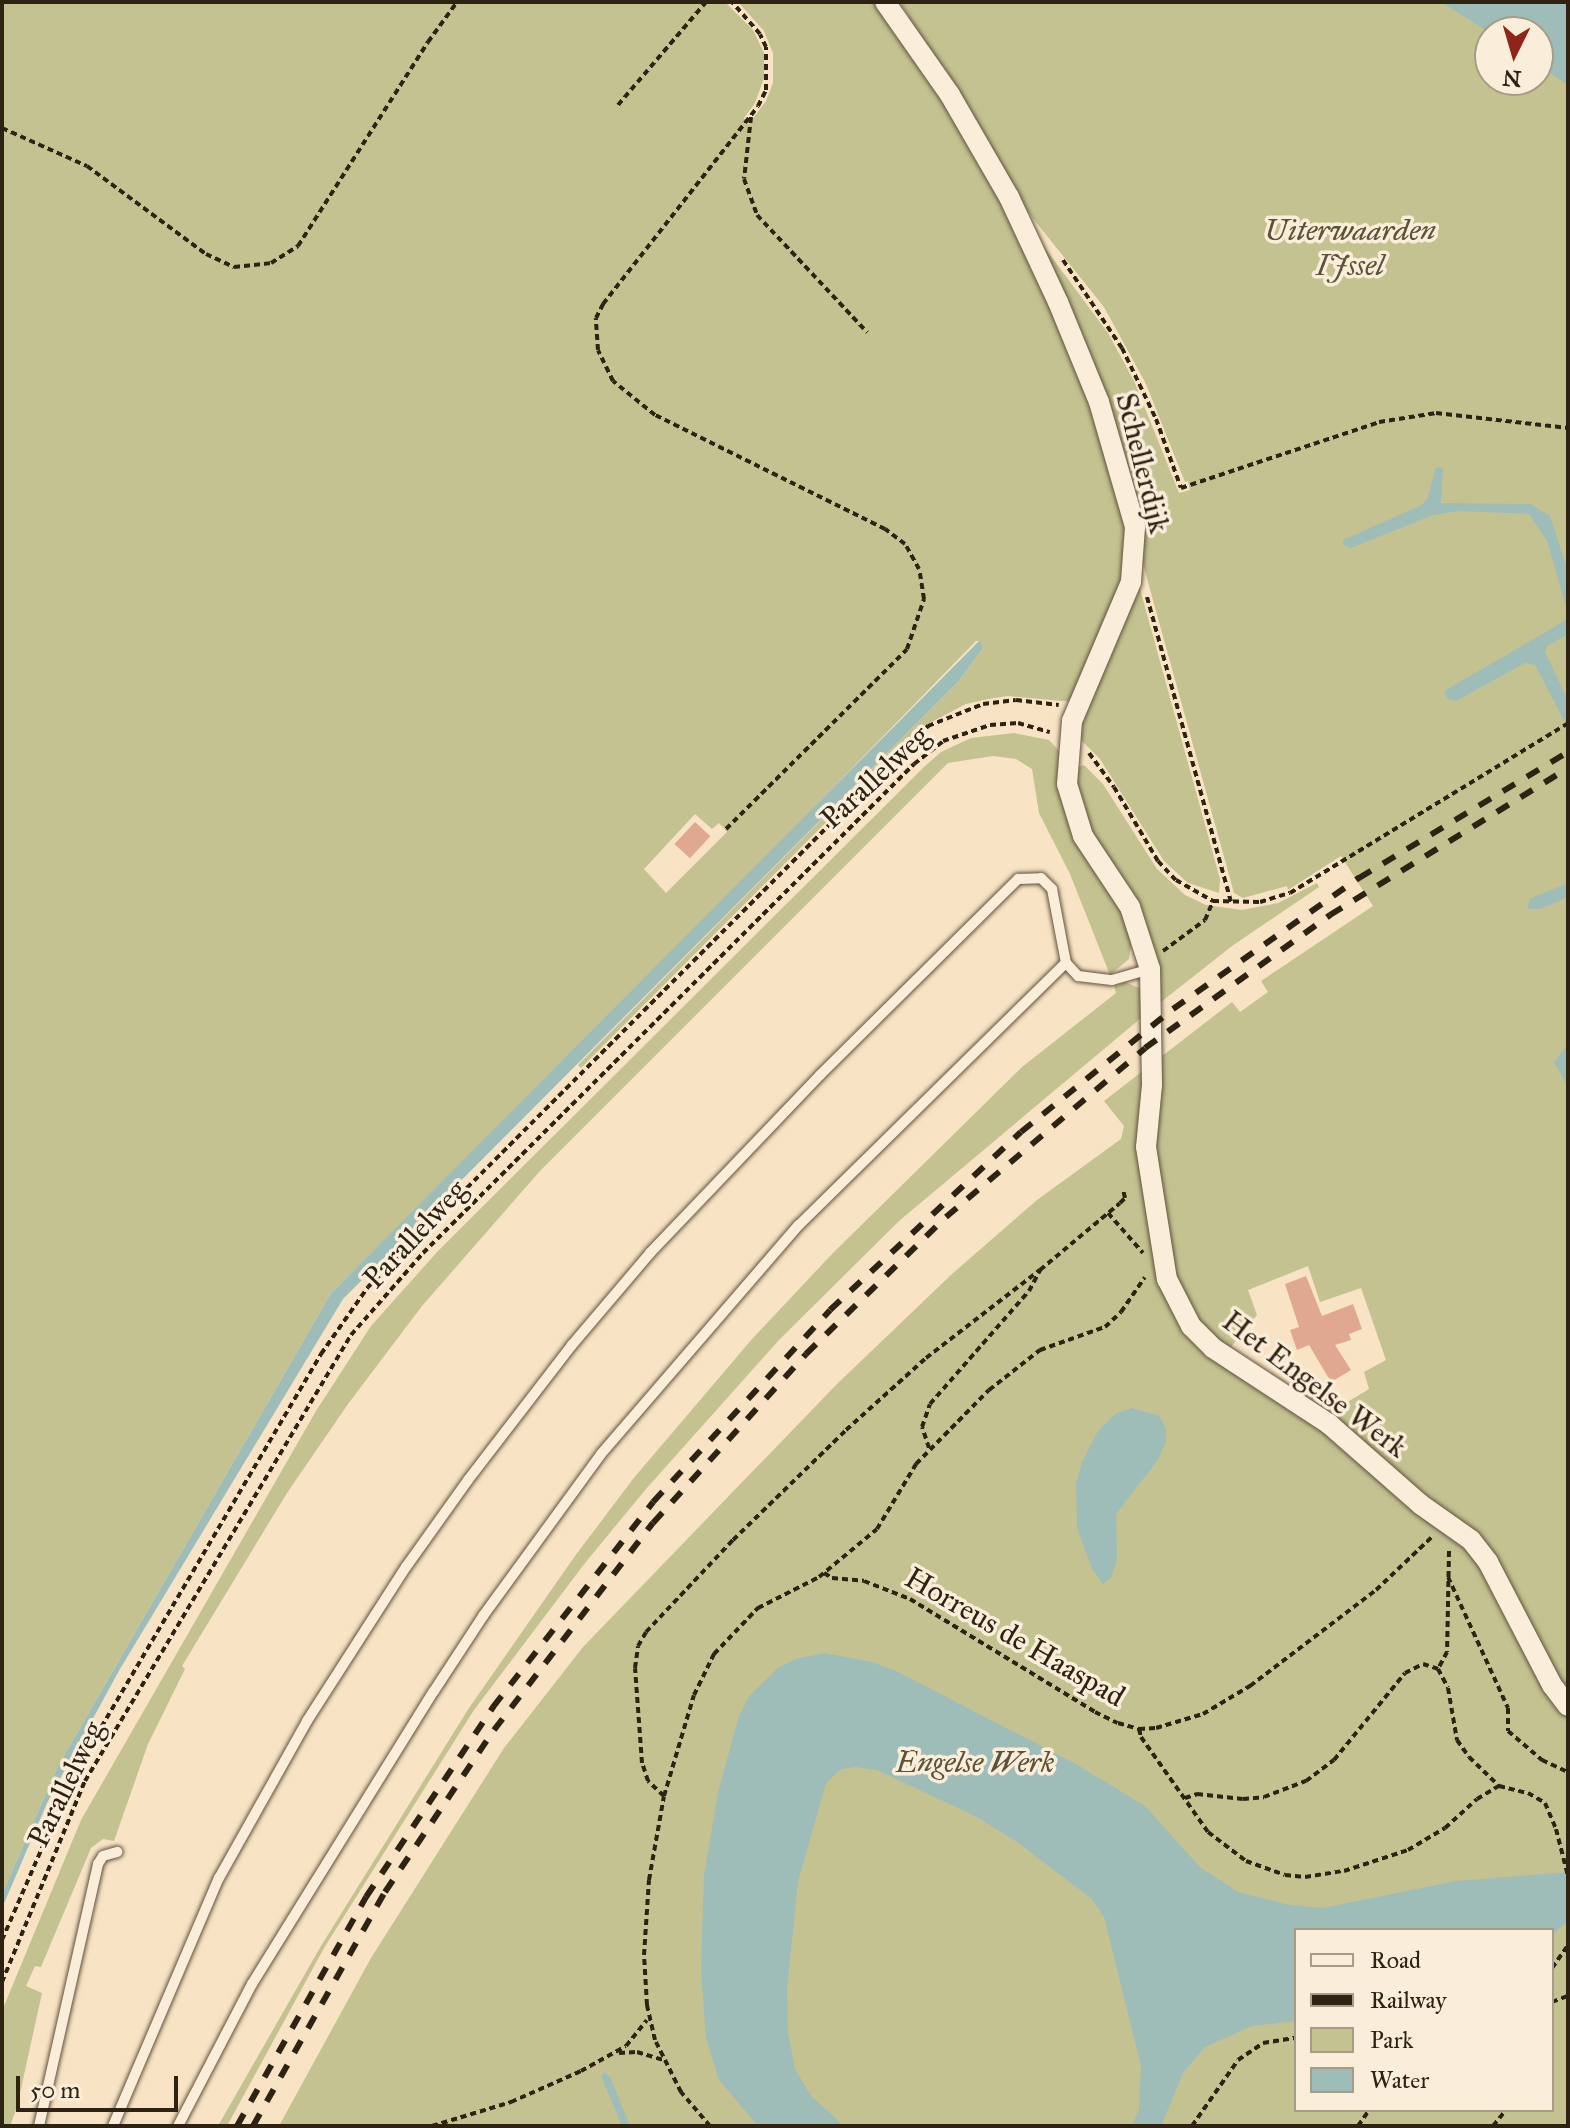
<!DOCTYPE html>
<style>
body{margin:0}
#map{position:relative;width:1570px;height:2128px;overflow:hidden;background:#f8e3c4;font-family:"IM FELL Great Primer",serif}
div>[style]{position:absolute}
.green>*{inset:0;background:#c3c290}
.water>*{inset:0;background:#9ebdb9}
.building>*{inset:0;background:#e1a891;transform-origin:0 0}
.path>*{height:4px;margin-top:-2px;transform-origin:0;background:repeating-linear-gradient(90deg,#2e2212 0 6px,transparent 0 10px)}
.roads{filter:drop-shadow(0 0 2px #60523e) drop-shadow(0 0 2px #60523e)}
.lane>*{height:10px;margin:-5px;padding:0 5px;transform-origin:5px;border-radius:5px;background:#faedd9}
.street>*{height:20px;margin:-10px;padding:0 10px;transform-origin:10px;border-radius:10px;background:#faedd9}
.rail>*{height:6px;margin-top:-3px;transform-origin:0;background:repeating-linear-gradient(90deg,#2e2212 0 14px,transparent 0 28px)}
span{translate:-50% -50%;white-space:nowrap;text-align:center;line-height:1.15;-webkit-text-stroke:7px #faedd9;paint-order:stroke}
.park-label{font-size:30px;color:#5b5238;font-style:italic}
.street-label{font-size:30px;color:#2e2212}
.frame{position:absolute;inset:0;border:4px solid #2e2212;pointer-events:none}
.legend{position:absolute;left:1294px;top:1928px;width:260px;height:184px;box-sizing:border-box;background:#faedd9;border:2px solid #a89c89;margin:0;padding:10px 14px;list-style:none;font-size:24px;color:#2e2212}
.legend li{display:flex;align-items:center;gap:16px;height:40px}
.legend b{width:40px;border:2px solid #a89c89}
.north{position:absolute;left:1474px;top:16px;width:80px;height:80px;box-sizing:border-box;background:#faedd9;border:2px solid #a89c89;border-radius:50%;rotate:185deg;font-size:22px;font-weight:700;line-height:32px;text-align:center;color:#2e2212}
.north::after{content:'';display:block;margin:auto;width:28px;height:36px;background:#8f2418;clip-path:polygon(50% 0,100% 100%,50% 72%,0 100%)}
.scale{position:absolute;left:16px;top:2076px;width:162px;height:36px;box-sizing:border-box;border:4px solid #2e2212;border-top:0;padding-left:10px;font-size:24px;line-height:28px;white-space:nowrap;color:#2e2212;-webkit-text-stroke:6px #faedd9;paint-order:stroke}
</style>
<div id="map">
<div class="green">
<div style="clip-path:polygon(evenodd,2px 2px,725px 2px,753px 30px,764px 53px,764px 78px,755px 103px,744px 118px,748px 125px,766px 101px,773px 83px,773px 53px,764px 31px,738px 2px,872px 2px,886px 14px,947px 94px,999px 192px,1088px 393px,1126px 522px,1127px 569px,1073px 702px,1008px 696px,988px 699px,966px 704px,920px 728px,581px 1068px,578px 1065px,958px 682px,983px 648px,980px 641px,976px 641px,749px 874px,331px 1293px,58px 1766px,2px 1894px,2px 2px,695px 814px,712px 829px,719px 823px,727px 832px,666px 893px,644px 869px,695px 814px)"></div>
<div style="clip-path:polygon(evenodd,900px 2px,1568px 2px,1568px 717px,1564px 720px,1568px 728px,1568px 2126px,279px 2126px,371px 1958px,504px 1748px,583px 1647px,837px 1384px,952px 1274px,1037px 1200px,1121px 1139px,1124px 1126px,1104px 1101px,1232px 1002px,1240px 1012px,1268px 992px,1261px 981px,1373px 906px,1341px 856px,1288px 890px,1287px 886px,1243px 898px,1234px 893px,1140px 553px,1033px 232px,1108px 333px,1134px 381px,1179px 493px,1190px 490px,1188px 481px,1185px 482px,1146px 384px,1104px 307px,1011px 191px,900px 2px,1490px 32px,1538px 32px,1538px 80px,1490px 80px,1490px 32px,900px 2px,1308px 1266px,1320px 1302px,1361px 1288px,1386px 1360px,1364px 1372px,1369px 1389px,1334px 1410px,1302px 1377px,1296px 1385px,1296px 1393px,1229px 1349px,1257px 1315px,1248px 1290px,1308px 1266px,900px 2px,1296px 1930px,1552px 1930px,1552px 2110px,1296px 2110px,1296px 1930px)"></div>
<div style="clip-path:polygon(1137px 578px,1220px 879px,1219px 893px,1188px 883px,1164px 861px,1100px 759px,1080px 739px,1081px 712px)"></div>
<div style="clip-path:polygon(1014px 733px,1049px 740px,1060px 752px,1109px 885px,1133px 932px,1129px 959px,1110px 975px,1070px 874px,1039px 813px,1032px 769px,1016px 759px,993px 756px,948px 763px,540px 1171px,422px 1306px,348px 1404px,287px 1493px,182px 1666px,185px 1669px,148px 1744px,114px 1841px,103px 1839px,91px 1848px,41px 1967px,35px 1966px,26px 1986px,42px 1993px,17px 2107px,10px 2126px,2px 2126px,2px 2011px,81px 1820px,316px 1411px,371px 1326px,438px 1251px,924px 767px,941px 752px,971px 738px)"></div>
<div style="clip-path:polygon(1084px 765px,1103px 784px,1157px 869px,1185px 895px,1206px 905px,1242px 910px,1278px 903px,1317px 883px,1319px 887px,1232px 946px,1161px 1002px,1078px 808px,1074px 768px)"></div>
<div style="clip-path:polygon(1125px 982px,1144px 990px,1147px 1013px,899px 1221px,779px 1340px,646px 1489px,585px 1563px,474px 1710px,324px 1948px,227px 2126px,218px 2126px,321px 1946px,469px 1708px,575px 1556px,633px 1479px,752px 1339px,832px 1254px,1022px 1067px,1116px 993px,1114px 986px)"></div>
</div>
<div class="water">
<div style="clip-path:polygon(1441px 2px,1568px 2px,1568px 85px,1538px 65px,1538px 32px,1490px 33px)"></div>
<div style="clip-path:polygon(1440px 467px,1443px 469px,1441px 503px,1531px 504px,1550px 516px,1568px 571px,1568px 613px,1547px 541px,1529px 514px,1459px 511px,1433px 515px,1351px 548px,1343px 544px,1343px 540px,1422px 505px,1427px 499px,1436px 468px)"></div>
<div style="clip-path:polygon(1568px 619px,1568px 634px,1547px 646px,1545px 652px,1568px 700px,1568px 728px,1535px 665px,1525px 663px,1456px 701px,1447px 698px,1444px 691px)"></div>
<div style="clip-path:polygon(980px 640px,983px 648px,958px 682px,343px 1299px,120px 1669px,48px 1801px,2px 1908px,2px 1894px,58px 1766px,331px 1293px)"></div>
<div style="clip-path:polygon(1568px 883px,1568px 897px,1540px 909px,1528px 909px,1529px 899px)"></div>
<div style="clip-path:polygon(1568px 1044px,1568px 1087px,1554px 1062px)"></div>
<div style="clip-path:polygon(1132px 1408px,1159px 1416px,1166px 1429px,1166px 1442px,1157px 1461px,1116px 1514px,1117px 1559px,1111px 1578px,1103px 1584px,1092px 1569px,1077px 1528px,1076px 1483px,1082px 1462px,1098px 1431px,1115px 1414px)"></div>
<div style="clip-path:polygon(824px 1653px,872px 1662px,896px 1671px,1076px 1764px,1145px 1806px,1200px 1867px,1238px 1892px,1290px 1905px,1323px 1908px,1456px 1881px,1568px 1872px,1568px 1921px,1552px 1935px,1552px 1930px,1296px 1930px,1296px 2021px,1252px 2026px,1205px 2047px,1183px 2073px,1161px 2126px,1132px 2126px,1139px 2109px,1141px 2066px,1104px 1917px,1092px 1899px,1017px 1842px,975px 1816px,877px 1770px,855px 1767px,841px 1769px,826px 1783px,798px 1882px,787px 1988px,788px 2032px,795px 2069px,811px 2096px,844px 2126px,758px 2126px,719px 2080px,706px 2038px,701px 1969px,704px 1875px,718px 1792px,739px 1716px,750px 1695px,778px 1668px,796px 1659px)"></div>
<div style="clip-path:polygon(604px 2072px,610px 2077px,630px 2126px,622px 2126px,601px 2076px)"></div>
</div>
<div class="building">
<div style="left:695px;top:822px;width:21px;height:30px;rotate:43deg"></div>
<div style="clip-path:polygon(1306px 1276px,1322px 1316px,1353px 1304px,1362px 1329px,1349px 1334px,1351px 1340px,1335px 1345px,1351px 1370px,1331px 1382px,1309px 1345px,1297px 1350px,1290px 1330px,1299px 1327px,1285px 1284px)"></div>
</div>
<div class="path">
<div style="left:618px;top:105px;width:135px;rotate:-49.5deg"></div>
<div style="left:751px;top:117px;width:62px;rotate:96.4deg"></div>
<div style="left:744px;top:179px;width:38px;rotate:70deg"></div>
<div style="left:757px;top:215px;width:161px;rotate:46.8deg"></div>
<div style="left:2px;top:128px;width:93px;rotate:24.1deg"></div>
<div style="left:87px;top:166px;width:148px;rotate:36.5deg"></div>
<div style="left:206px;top:254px;width:31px;rotate:25deg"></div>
<div style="left:234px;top:267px;width:37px;rotate:-6deg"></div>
<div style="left:271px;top:263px;width:32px;rotate:-32deg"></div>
<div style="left:298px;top:246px;width:242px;rotate:-57.5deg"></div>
<div style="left:428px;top:42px;width:49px;rotate:-54.1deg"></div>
<div style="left:1063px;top:260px;width:106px;rotate:56.2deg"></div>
<div style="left:1122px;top:348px;width:79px;rotate:64.4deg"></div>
<div style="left:1156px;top:419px;width:73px;rotate:70.1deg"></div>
<div style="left:1181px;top:488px;width:209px;rotate:-18.4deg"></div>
<div style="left:1379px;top:422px;width:58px;rotate:-9deg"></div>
<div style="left:1436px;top:413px;width:133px;rotate:6.5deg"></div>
<div style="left:1147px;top:597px;width:317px;rotate:74.6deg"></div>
<div style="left:1089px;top:753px;width:42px;rotate:53.7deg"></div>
<div style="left:1114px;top:787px;width:86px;rotate:59.3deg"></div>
<div style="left:1158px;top:861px;width:26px;rotate:47deg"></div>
<div style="left:1176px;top:880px;width:43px;rotate:29.6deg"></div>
<div style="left:1213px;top:901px;width:47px;rotate:1.2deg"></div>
<div style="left:1260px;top:902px;width:31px;rotate:-17deg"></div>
<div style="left:1290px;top:893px;width:326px;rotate:-31.4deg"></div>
<div style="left:726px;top:829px;width:255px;rotate:-44.8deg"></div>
<div style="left:907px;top:649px;width:53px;rotate:-71.2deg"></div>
<div style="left:924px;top:599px;width:30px;rotate:-99deg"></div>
<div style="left:919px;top:569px;width:29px;rotate:-119deg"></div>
<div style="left:905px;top:544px;width:25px;rotate:-143deg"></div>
<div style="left:885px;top:529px;width:257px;rotate:-153.6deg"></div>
<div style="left:655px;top:415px;width:54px;rotate:-141deg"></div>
<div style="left:613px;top:381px;width:34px;rotate:-116deg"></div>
<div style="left:598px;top:350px;width:32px;rotate:-94deg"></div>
<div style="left:596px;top:318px;width:16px;rotate:-63deg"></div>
<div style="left:603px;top:304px;width:251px;rotate:-51.9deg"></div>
<div style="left:758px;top:106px;width:18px;rotate:-63deg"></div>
<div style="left:766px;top:90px;width:43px;rotate:-90deg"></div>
<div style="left:766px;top:47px;width:14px;rotate:-115deg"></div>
<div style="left:760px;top:34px;width:43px;rotate:-131.2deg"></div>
<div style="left:1163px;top:951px;width:52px;rotate:-36.4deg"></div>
<div style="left:1205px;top:920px;width:21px;rotate:-67deg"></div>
<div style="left:1108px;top:1213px;width:53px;rotate:48.8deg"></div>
<div style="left:929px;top:1448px;width:22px;rotate:-108deg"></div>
<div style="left:922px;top:1427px;width:24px;rotate:-71deg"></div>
<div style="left:930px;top:1404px;width:150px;rotate:-48.8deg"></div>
<div style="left:1029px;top:1291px;width:24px;rotate:-62deg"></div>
<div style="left:1040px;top:1270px;width:104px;rotate:-39.9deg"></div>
<div style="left:1120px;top:1203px;width:7px;rotate:-45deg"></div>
<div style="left:1125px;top:1198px;width:9px;rotate:-103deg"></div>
<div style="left:1449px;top:1551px;width:101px;rotate:91.1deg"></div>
<div style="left:1447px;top:1652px;width:19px;rotate:118deg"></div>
<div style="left:1438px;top:1669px;width:21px;rotate:62deg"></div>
<div style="left:1448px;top:1688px;width:53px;rotate:80.2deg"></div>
<div style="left:1457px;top:1740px;width:21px;rotate:55deg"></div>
<div style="left:1469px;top:1757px;width:42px;rotate:44deg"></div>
<div style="left:1499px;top:1786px;width:30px;rotate:14deg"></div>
<div style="left:1528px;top:1793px;width:20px;rotate:30deg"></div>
<div style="left:1545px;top:1803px;width:28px;rotate:67deg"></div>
<div style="left:1556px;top:1829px;width:49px;rotate:75.7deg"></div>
<div style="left:824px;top:1573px;width:9px;rotate:32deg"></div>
<div style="left:832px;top:1578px;width:32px;rotate:5deg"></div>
<div style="left:864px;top:1581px;width:49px;rotate:21.4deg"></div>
<div style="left:910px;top:1599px;width:217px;rotate:31.4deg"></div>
<div style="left:1095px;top:1712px;width:25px;rotate:26deg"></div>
<div style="left:1118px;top:1723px;width:22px;rotate:16deg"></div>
<div style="left:1139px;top:1729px;width:17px;rotate:-3deg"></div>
<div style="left:1156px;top:1728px;width:49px;rotate:-16.6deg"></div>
<div style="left:1203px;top:1714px;width:55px;rotate:-30.8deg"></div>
<div style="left:1250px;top:1686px;width:158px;rotate:-37.3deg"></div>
<div style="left:1376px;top:1590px;width:79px;rotate:-43.5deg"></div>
<div style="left:1448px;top:1577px;width:144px;rotate:65.4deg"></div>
<div style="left:1508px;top:1708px;width:23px;rotate:90deg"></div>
<div style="left:1508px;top:1731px;width:45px;rotate:40.5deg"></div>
<div style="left:1542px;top:1760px;width:29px;rotate:25deg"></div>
<div style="left:1139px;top:1729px;width:8px;rotate:76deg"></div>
<div style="left:1141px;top:1737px;width:116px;rotate:54.8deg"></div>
<div style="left:1208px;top:1832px;width:48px;rotate:37.3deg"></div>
<div style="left:1246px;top:1861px;width:41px;rotate:19.7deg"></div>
<div style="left:1285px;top:1875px;width:20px;rotate:6deg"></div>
<div style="left:1305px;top:1877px;width:39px;rotate:-9deg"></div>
<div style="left:1344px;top:1871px;width:67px;rotate:-18.2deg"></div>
<div style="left:1408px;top:1850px;width:43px;rotate:-30.7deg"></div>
<div style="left:1445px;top:1828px;width:43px;rotate:-42.2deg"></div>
<div style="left:1477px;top:1799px;width:26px;rotate:-31deg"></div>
<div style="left:664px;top:1796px;width:22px;rotate:-137deg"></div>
<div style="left:648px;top:1781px;width:19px;rotate:-108deg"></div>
<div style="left:642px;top:1763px;width:95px;rotate:-94.2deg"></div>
<div style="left:635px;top:1668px;width:22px;rotate:-82deg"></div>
<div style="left:638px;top:1646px;width:16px;rotate:-60deg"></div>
<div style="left:646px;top:1632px;width:127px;rotate:-46.6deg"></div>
<div style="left:733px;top:1540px;width:158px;rotate:-44.2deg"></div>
<div style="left:846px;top:1430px;width:108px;rotate:-42deg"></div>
<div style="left:926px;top:1358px;width:144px;rotate:-37.7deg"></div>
<div style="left:1185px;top:1798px;width:13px;rotate:-18deg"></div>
<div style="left:1197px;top:1794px;width:46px;rotate:6.2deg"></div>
<div style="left:1243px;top:1799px;width:21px;rotate:-5deg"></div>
<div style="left:1264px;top:1797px;width:45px;rotate:-20.9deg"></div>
<div style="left:1306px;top:1781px;width:35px;rotate:-37deg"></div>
<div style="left:1334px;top:1760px;width:112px;rotate:-50.8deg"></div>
<div style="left:1405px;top:1673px;width:20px;rotate:-27deg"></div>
<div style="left:1423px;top:1664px;width:16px;rotate:18deg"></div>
<div style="left:2px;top:1940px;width:185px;rotate:-66.5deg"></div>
<div style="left:76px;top:1770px;width:483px;rotate:-59.5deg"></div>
<div style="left:321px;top:1354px;width:82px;rotate:-55deg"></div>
<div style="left:368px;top:1287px;width:793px;rotate:-45.05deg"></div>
<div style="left:928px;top:726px;width:59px;rotate:-21.8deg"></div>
<div style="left:983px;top:704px;width:33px;rotate:-7deg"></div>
<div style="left:1016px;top:700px;width:43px;rotate:6.6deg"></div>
<div style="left:1552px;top:1968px;width:28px;rotate:-55deg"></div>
<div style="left:2px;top:1982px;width:217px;rotate:-67.6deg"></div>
<div style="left:85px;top:1781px;width:519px;rotate:-59.19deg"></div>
<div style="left:351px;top:1335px;width:109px;rotate:-48.7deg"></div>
<div style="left:423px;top:1253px;width:693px;rotate:-44.88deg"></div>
<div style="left:914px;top:764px;width:37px;rotate:-38deg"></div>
<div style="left:943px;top:741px;width:50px;rotate:-18.8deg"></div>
<div style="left:990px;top:725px;width:28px;rotate:-4deg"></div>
<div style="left:1018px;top:723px;width:33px;rotate:16deg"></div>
<div style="left:1552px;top:2002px;width:17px;rotate:-21deg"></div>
<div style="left:619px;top:2053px;width:18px;rotate:-3deg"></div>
<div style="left:637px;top:2052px;width:28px;rotate:17deg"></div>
<div style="left:432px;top:2126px;width:83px;rotate:-16.9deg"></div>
<div style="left:511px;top:2102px;width:77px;rotate:-23.9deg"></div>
<div style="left:581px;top:2071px;width:51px;rotate:-29.1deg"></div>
<div style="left:626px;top:2046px;width:33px;rotate:-51deg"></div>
<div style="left:710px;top:2126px;width:45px;rotate:-130.5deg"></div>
<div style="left:681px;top:2092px;width:58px;rotate:-116.6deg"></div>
<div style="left:655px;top:2040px;width:36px;rotate:-103deg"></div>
<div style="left:647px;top:2005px;width:50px;rotate:-93.4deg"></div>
<div style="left:644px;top:1955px;width:75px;rotate:-86.2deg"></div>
<div style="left:649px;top:1880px;width:85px;rotate:-79.9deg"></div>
<div style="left:664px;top:1796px;width:105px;rotate:-73.5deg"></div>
<div style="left:694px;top:1695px;width:46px;rotate:-64deg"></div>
<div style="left:714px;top:1654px;width:64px;rotate:-46.3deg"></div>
<div style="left:758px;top:1608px;width:68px;rotate:-26.9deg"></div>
<div style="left:819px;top:1577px;width:75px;rotate:-39.6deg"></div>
<div style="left:877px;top:1529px;width:76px;rotate:-59deg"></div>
<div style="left:916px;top:1464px;width:104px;rotate:-45.4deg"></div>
<div style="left:989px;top:1390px;width:65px;rotate:-38.1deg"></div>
<div style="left:1040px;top:1350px;width:69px;rotate:-19.5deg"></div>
<div style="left:1105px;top:1327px;width:22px;rotate:-43deg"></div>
<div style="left:1121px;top:1312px;width:42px;rotate:-55.6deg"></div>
<div style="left:1192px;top:2126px;width:80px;rotate:-55.1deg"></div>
<div style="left:1238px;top:2060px;width:30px;rotate:-34deg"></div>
<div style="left:1263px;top:2043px;width:33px;rotate:-9deg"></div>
<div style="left:1358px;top:2126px;width:19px;rotate:-55deg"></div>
<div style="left:1493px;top:2126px;width:21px;rotate:-51deg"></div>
</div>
<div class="roads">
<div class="lane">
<div style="left:39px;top:2126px;width:269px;rotate:-77.3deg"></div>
<div style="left:98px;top:1864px;width:9px;rotate:-58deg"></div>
<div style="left:103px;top:1856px;width:15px;rotate:-16deg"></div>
<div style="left:113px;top:2126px;width:270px;rotate:-66.9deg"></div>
<div style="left:219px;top:1878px;width:180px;rotate:-60.7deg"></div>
<div style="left:307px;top:1721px;width:183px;rotate:-57.3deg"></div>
<div style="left:406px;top:1567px;width:107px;rotate:-54.5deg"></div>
<div style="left:468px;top:1480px;width:170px;rotate:-52.4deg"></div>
<div style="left:572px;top:1345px;width:121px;rotate:-49.7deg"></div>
<div style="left:650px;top:1253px;width:246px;rotate:-46.3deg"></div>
<div style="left:820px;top:1075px;width:279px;rotate:-44.7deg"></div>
<div style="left:1018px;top:879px;width:23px;rotate:-2deg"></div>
<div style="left:1041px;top:878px;width:16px;rotate:45deg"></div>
<div style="left:1052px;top:889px;width:75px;rotate:79.3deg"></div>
<div style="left:1066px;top:963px;width:18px;rotate:47deg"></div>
<div style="left:1078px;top:976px;width:34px;rotate:7deg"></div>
<div style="left:1112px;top:980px;width:40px;rotate:-16deg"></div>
<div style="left:178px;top:2126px;width:160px;rotate:-62.5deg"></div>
<div style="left:252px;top:1984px;width:345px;rotate:-58.2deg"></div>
<div style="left:434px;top:1691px;width:90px;rotate:-56.8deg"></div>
<div style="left:483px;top:1616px;width:200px;rotate:-53.9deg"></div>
<div style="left:601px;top:1454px;width:303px;rotate:-49.2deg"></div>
<div style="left:799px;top:1225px;width:374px;rotate:-44.5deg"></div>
</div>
<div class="street">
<div style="left:885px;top:2px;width:113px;rotate:55deg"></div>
<div style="left:950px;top:95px;width:118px;rotate:60deg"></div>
<div style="left:1009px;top:197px;width:116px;rotate:65deg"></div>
<div style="left:1058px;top:302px;width:108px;rotate:67.7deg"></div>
<div style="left:1099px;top:402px;width:130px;rotate:73.9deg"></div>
<div style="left:1135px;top:527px;width:55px;rotate:94.2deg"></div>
<div style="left:1131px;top:582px;width:151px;rotate:113deg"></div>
<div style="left:1072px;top:721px;width:63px;rotate:94.5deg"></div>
<div style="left:1067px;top:784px;width:54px;rotate:72.9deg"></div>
<div style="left:1083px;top:836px;width:85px;rotate:56.5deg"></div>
<div style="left:1130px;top:907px;width:65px;rotate:72.1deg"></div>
<div style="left:1150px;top:969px;width:116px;rotate:89deg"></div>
<div style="left:1152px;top:1085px;width:62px;rotate:95.5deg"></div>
<div style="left:1146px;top:1147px;width:134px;rotate:81deg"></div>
<div style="left:1167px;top:1279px;width:53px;rotate:62.9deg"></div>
<div style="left:1191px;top:1326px;width:31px;rotate:45deg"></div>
<div style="left:1213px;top:1348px;width:139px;rotate:33.2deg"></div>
<div style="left:1329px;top:1424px;width:121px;rotate:41.3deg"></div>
<div style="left:1420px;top:1504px;width:62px;rotate:35.2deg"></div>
<div style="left:1471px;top:1540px;width:28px;rotate:52deg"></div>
<div style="left:1488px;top:1562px;width:139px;rotate:62.5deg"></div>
<div style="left:1552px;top:1685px;width:26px;rotate:53deg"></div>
</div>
</div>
<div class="rail">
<div style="left:237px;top:2126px;width:263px;rotate:-60.6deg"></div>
<div style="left:366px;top:1897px;width:229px;rotate:-56.2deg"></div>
<div style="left:493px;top:1707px;width:260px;rotate:-52deg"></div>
<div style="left:653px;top:1502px;width:261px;rotate:-47.3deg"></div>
<div style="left:830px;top:1310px;width:261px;rotate:-43deg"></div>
<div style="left:1021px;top:1132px;width:196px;rotate:-39deg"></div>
<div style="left:1173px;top:1009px;width:228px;rotate:-35.2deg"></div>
<div style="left:1359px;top:878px;width:244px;rotate:-31.1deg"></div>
<div style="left:253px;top:2126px;width:269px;rotate:-60.6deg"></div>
<div style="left:385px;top:1892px;width:195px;rotate:-56.1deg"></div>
<div style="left:494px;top:1730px;width:261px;rotate:-52.5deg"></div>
<div style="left:653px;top:1523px;width:228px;rotate:-47.8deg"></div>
<div style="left:806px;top:1354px;width:196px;rotate:-44.4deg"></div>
<div style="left:946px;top:1217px;width:261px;rotate:-40.3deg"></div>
<div style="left:1145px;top:1048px;width:228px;rotate:-35.7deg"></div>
<div style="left:1330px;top:915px;width:280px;rotate:-31.7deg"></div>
</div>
<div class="park-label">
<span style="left:1350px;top:247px">Uiterwaarden<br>IJssel</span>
<span style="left:975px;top:1762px">Engelse Werk</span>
</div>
<div class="street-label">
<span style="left:1143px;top:463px;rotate:76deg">Schellerdijk</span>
<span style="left:875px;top:777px;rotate:-43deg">Parallelweg</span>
<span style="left:415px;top:1234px;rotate:-47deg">Parallelweg</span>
<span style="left:1315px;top:1384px;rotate:37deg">Het Engelse Werk</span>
<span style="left:1015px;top:1637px;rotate:30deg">Horreus de Haaspad</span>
<span style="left:66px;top:1784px;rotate:-64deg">Parallelweg</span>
</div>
<div class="frame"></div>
<ul class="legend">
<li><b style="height:10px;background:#faedd9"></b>Road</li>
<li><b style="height:10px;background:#2e2212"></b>Railway</li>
<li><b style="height:22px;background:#c3c290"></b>Park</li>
<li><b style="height:22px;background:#9ebdb9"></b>Water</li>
</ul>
<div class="north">N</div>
<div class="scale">50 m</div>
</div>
